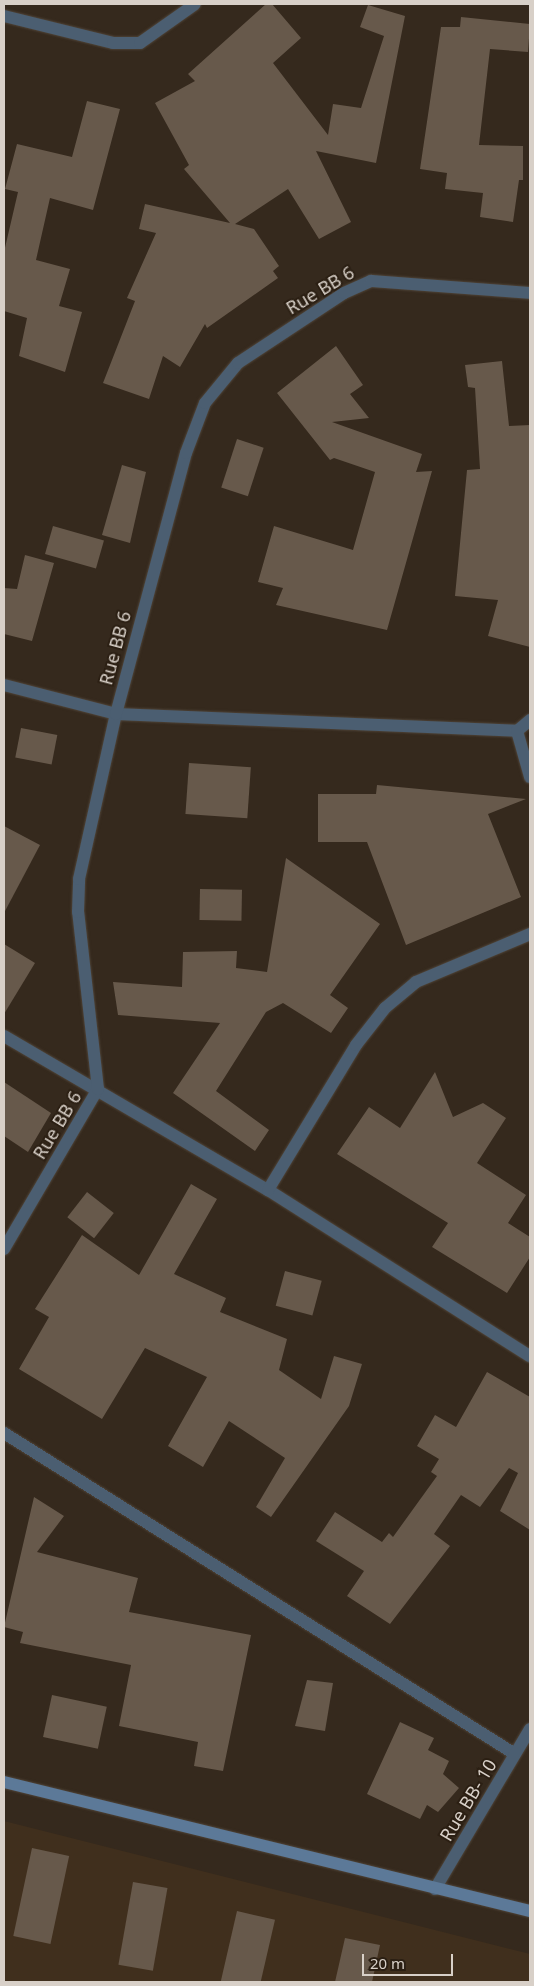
<!DOCTYPE html>
<style>
body{margin:0}
#map{position:relative;width:534px;height:1986px;overflow:hidden;background:#35291d;font-family:"Noto Sans",sans-serif}
div>[style]{position:absolute}
.built>*{inset:0;background:#402f1d}
.building>*{inset:0;background:#67594b;transform-origin:0 0}
.roads{filter:drop-shadow(0 0 1px #4f4438) drop-shadow(0 0 1px #4f4438)}
.street>*{height:12px;margin:-6px;padding:0 6px;transform-origin:6px;border-radius:6px;background:#4b5e71}
.secondary>*{height:12px;margin:-6px;padding:0 6px;transform-origin:6px;border-radius:6px;background:#5c7998}
span{translate:-50% -50%;white-space:nowrap;text-align:center;line-height:1.15;-webkit-text-stroke:4px #2b1f13;paint-order:stroke}
.street-label{font-size:18px;color:#d8d0c8}
.frame{position:absolute;inset:0;border:5px solid #d8d0c8;pointer-events:none}
.scale{position:absolute;left:362px;top:1954px;width:91px;height:22px;box-sizing:border-box;border:2px solid #d8d0c8;border-top:0;padding-left:6px;font-size:15px;line-height:18px;white-space:nowrap;color:#d8d0c8;-webkit-text-stroke:4px #2b1f13;paint-order:stroke}
</style>
<div id="map">
<div class="built">
<div style="clip-path:polygon(4px 1821px,530px 1954px,530px 1982px,4px 1982px)"></div>
</div>
<div class="building">
<div style="clip-path:polygon(266px 4px,272px 4px,301px 38px,273px 63px,328px 135px,333px 104px,361px 108px,384px 36px,360px 27px,368px 5px,405px 16px,376px 163px,316px 151px,351px 222px,319px 239px,288px 189px,235px 224px,254px 229px,279px 266px,273px 271px,278px 278px,207px 328px,205px 324px,180px 367px,163px 356px,149px 399px,103px 383px,135px 301px,127px 298px,156px 233px,139px 229px,145px 204px,230px 223px,184px 169px,189px 165px,155px 103px,195px 81px,188px 74px)"></div>
<div style="clip-path:polygon(461px 17px,530px 24px,528px 52px,490px 49px,479px 145px,523px 146px,523px 180px,519px 180px,513px 222px,480px 217px,483px 193px,445px 189px,447px 173px,420px 169px,441px 27px,460px 27px)"></div>
<div style="clip-path:polygon(87px 101px,120px 109px,93px 210px,50px 198px,36px 260px,70px 269px,59px 306px,82px 312px,65px 372px,19px 356px,27px 318px,4px 311px,4px 252px,18px 192px,5px 189px,17px 144px,72px 157px)"></div>
<div style="clip-path:polygon(336px 346px,363px 385px,350px 394px,369px 418px,332px 422px,422px 454px,416px 472px,432px 471px,387px 630px,276px 605px,283px 588px,258px 582px,274px 526px,353px 550px,375px 472px,334px 458px,330px 460px,277px 393px)"></div>
<div style="clip-path:polygon(502px 361px,509px 426px,530px 425px,530px 647px,488px 636px,498px 600px,455px 596px,467px 470px,480px 469px,475px 388px,468px 387px,465px 365px)"></div>
<div style="left:237px;top:439px;width:28px;height:51px;rotate:18deg"></div>
<div style="clip-path:polygon(122px 465px,146px 472px,130px 543px,102px 535px)"></div>
<div style="left:53px;top:526px;width:53px;height:29px;rotate:16deg"></div>
<div style="clip-path:polygon(25px 555px,54px 563px,32px 641px,4px 634px,4px 588px,17px 589px)"></div>
<div style="left:21px;top:728px;width:37px;height:30px;rotate:11deg"></div>
<div style="left:189px;top:763px;width:62px;height:51px;rotate:4deg"></div>
<div style="clip-path:polygon(377px 785px,526px 799px,488px 814px,521px 897px,406px 945px,367px 842px,318px 842px,318px 794px,376px 794px)"></div>
<div style="clip-path:polygon(4px 826px,40px 845px,4px 913px)"></div>
<div style="clip-path:polygon(286px 858px,380px 924px,330px 995px,348px 1008px,331px 1033px,283px 1003px,266px 1012px,216px 1091px,269px 1130px,255px 1151px,173px 1093px,220px 1023px,118px 1015px,113px 982px,182px 987px,183px 952px,237px 951px,236px 968px,267px 972px)"></div>
<div style="left:200px;top:889px;width:42px;height:31px;rotate:1deg"></div>
<div style="clip-path:polygon(4px 944px,35px 963px,4px 1014px)"></div>
<div style="clip-path:polygon(435px 1072px,453px 1117px,483px 1103px,506px 1118px,477px 1163px,526px 1195px,508px 1223px,530px 1237px,530px 1257px,507px 1293px,432px 1247px,448px 1223px,337px 1154px,369px 1107px,400px 1128px)"></div>
<div style="clip-path:polygon(4px 1082px,51px 1113px,28px 1152px,4px 1136px)"></div>
<div style="clip-path:polygon(191px 1184px,217px 1199px,174px 1274px,226px 1298px,220px 1312px,287px 1339px,279px 1370px,321px 1399px,334px 1356px,362px 1364px,349px 1406px,271px 1517px,256px 1507px,285px 1458px,229px 1421px,203px 1467px,168px 1446px,207px 1377px,145px 1348px,102px 1419px,19px 1369px,49px 1317px,35px 1309px,82px 1235px,139px 1275px)"></div>
<div style="left:87px;top:1192px;width:34px;height:32px;rotate:38deg"></div>
<div style="left:285px;top:1271px;width:38px;height:36px;rotate:15deg"></div>
<div style="clip-path:polygon(487px 1372px,530px 1397px,530px 1530px,500px 1511px,518px 1473px,509px 1468px,480px 1507px,461px 1495px,434px 1534px,450px 1546px,390px 1624px,347px 1596px,364px 1571px,316px 1541px,335px 1512px,382px 1542px,389px 1533px,393px 1537px,437px 1476px,431px 1472px,439px 1459px,417px 1446px,435px 1415px,456px 1427px)"></div>
<div style="clip-path:polygon(34px 1497px,64px 1516px,37px 1552px,138px 1578px,129px 1612px,251px 1635px,223px 1771px,194px 1766px,198px 1742px,119px 1726px,131px 1665px,20px 1643px,23px 1632px,4px 1627px)"></div>
<div style="clip-path:polygon(307px 1680px,333px 1683px,325px 1731px,295px 1726px)"></div>
<div style="left:52px;top:1695px;width:56px;height:43px;rotate:12deg"></div>
<div style="clip-path:polygon(400px 1722px,434px 1738px,428px 1750px,449px 1761px,443px 1774px,459px 1788px,438px 1812px,427px 1805px,420px 1819px,367px 1794px)"></div>
<div style="left:32px;top:1848px;width:38px;height:90px;rotate:12deg"></div>
<div style="left:133px;top:1882px;width:35px;height:84px;rotate:10deg"></div>
<div style="left:237px;top:1911px;width:39px;height:73px;rotate:13deg"></div>
<div style="clip-path:polygon(345px 1938px,380px 1945px,372px 1982px,335px 1982px)"></div>
</div>
<div class="roads">
<div class="street">
<div style="left:4px;top:16px;width:112px;rotate:13.9deg"></div>
<div style="left:113px;top:43px;width:27px"></div>
<div style="left:140px;top:43px;width:67px;rotate:-35.3deg"></div>
<div style="left:4px;top:685px;width:116px;rotate:14.5deg"></div>
<div style="left:116px;top:714px;width:401px;rotate:2.4deg"></div>
<div style="left:517px;top:731px;width:17px;rotate:-40deg"></div>
<div style="left:517px;top:731px;width:48px;rotate:74.2deg"></div>
<div style="left:4px;top:1036px;width:306px;rotate:30.3deg"></div>
<div style="left:268px;top:1190px;width:310px;rotate:32.4deg"></div>
<div style="left:268px;top:1190px;width:170px;rotate:-58.7deg"></div>
<div style="left:356px;top:1045px;width:47px;rotate:-51.9deg"></div>
<div style="left:385px;top:1008px;width:40px;rotate:-40deg"></div>
<div style="left:416px;top:982px;width:124px;rotate:-22.8deg"></div>
<div style="left:4px;top:1249px;width:186px;rotate:-59.6deg"></div>
<div style="left:98px;top:1089px;width:178px;rotate:-96.4deg"></div>
<div style="left:78px;top:912px;width:33px;rotate:-88deg"></div>
<div style="left:79px;top:879px;width:169px;rotate:-77.4deg"></div>
<div style="left:116px;top:714px;width:270px;rotate:-75deg"></div>
<div style="left:186px;top:453px;width:53px;rotate:-69.2deg"></div>
<div style="left:205px;top:403px;width:52px;rotate:-50.5deg"></div>
<div style="left:238px;top:363px;width:127px;rotate:-33.4deg"></div>
<div style="left:344px;top:293px;width:30px;rotate:-24deg"></div>
<div style="left:371px;top:281px;width:159px;rotate:4.3deg"></div>
<div style="left:4px;top:1433px;width:603px;rotate:32.14deg"></div>
<div style="left:435px;top:1889px;width:186px;rotate:-59.3deg"></div>
</div>
<div class="secondary">
<div style="left:4px;top:1782px;width:542px;rotate:13.78deg"></div>
</div>
</div>
<div class="street-label">
<span style="left:320px;top:290px;rotate:-31deg">Rue BB 6</span>
<span style="left:115px;top:648px;rotate:-75deg">Rue BB 6</span>
<span style="left:57px;top:1125px;rotate:-59deg">Rue BB 6</span>
<span style="left:468px;top:1800px;rotate:-59deg">Rue BB- 10</span>
</div>
<div class="frame"></div>
<div class="scale">20 m</div>
</div>
